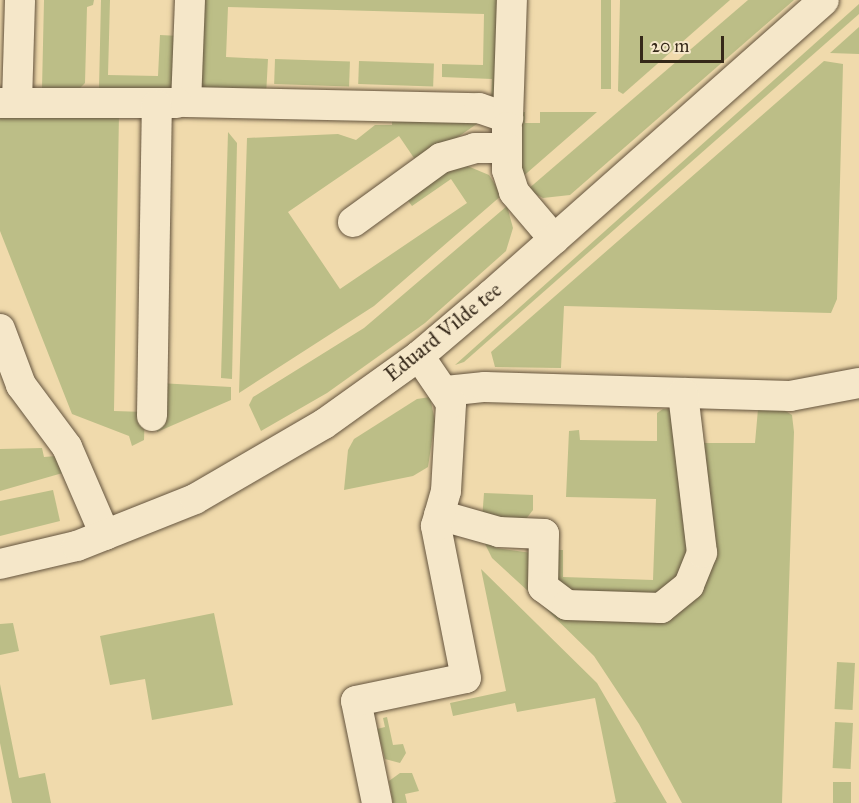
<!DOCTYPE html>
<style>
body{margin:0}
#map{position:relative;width:859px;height:803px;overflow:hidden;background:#f0daac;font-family:"IM FELL Great Primer",serif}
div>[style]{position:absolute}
.green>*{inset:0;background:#bcbe87;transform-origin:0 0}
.roads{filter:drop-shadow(0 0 2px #64543e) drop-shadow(0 0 2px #64543e)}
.minor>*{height:30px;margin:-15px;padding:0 15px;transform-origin:15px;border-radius:15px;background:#f5e7c9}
span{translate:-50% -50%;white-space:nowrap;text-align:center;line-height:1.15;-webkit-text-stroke:6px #f5e7c9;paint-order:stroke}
.street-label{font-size:21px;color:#352819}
.scale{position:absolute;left:640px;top:36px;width:84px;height:27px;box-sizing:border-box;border:3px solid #352819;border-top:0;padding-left:8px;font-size:18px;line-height:21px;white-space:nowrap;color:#352819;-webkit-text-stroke:4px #f5e7c9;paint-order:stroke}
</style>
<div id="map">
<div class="green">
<div style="clip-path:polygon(44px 0,94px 0,93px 5px,87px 7px,85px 83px,75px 93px,42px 88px)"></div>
<div style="clip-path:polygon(101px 0,110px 0,108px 75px,158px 76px,160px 35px,180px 36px,171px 89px,99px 88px)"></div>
<div style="clip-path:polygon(199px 0,506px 0,501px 93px,491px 103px,492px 79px,442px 77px,442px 64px,483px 65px,484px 14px,228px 7px,226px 57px,268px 59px,266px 96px,205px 92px,194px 77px)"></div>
<div style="left:601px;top:0;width:10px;height:89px"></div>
<div style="clip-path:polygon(620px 0,730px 0,623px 94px,618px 91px)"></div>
<div style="clip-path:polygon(748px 0,794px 0,570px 195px,543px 198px,527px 190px)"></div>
<div style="clip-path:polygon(859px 4px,859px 14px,464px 362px,455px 365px)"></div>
<div style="clip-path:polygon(859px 27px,859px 54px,830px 53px)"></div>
<div style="left:275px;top:59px;width:75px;height:25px;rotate:2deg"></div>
<div style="left:359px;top:61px;width:75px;height:23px;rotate:2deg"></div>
<div style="clip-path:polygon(824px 61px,843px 64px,837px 299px,831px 313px,564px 306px,561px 368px,495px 367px,491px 352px)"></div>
<div style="clip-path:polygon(392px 112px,484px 119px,439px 150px,414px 158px,399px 136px,288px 212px,340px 289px,467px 203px,451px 179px,412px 206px,403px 194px,458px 162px,489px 175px,502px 195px,374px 306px,239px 393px,247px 138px,338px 134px,356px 140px,375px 125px,392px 125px)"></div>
<div style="clip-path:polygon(517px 112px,525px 112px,525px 123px,540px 123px,540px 112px,597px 112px,520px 179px)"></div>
<div style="clip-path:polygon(119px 113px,114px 411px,145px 412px,144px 440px,132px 446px,129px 436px,72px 414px,0 231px,0 115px)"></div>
<div style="clip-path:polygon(228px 132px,237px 143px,232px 379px,221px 378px)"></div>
<div style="clip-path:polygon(507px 206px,513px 228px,506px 251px,425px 323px,327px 393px,261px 431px,249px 405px,253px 397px,364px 328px)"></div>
<div style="clip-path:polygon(159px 383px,231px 387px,231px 400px,157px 432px)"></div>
<div style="clip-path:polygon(430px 397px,435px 421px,428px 467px,413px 476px,344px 490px,348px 450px,354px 439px,417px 399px)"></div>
<div style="clip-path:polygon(663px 409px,678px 410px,692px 556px,664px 597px,557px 591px,553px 550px,563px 550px,563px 577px,653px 580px,656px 499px,566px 497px,569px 431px,579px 430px,580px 440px,657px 441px,657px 413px)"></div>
<div style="clip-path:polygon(758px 409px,784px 410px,792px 415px,794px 432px,782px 803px,682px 803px,639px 724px,594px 656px,542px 605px,546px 602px,682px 601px,699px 443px,755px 443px)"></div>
<div style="clip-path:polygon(42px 448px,44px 457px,56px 456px,66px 472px,0 491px,0 449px)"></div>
<div style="clip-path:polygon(53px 490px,60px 521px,0 536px,0 501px)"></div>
<div style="clip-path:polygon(484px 493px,533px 495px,533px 510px,526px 519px,482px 520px)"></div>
<div style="clip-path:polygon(483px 540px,494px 541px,496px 548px,532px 553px,534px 582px,528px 591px,492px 558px)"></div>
<div style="clip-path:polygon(481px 569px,597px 683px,667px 803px,612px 803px,616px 802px,595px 698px,517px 712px,515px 703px,453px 716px,450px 703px,506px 691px)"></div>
<div style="clip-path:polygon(214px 613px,233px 705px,152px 720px,145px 679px,110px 685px,100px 636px)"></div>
<div style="clip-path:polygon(13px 623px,19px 651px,0 655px,0 624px)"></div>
<div style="left:837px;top:662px;width:18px;height:47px;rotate:3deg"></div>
<div style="clip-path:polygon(0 684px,19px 778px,45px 773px,51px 803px,12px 803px,0 743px)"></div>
<div style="clip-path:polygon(387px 717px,393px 745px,403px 744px,406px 753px,400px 763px,385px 759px,377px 729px,385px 727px,383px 718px)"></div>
<div style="left:835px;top:722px;width:18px;height:46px;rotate:3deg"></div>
<div style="clip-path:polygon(400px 773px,412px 773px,419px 791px,405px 794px,407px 803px,393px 803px,389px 781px)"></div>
<div style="left:833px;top:782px;width:18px;height:21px"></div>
</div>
<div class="roads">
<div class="minor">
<div style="left:190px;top:0;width:102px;rotate:92.2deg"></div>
<div style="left:186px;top:102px;width:293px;rotate:1.2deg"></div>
<div style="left:479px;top:108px;width:31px;rotate:19deg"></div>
<div style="left:508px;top:118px;width:118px;rotate:-88.1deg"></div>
<div style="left:17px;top:102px;width:102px;rotate:-88.3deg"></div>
<div style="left:0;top:103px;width:177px"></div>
<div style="left:507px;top:127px;width:43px;rotate:90deg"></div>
<div style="left:507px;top:170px;width:23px;rotate:72deg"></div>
<div style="left:514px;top:192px;width:62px;rotate:49.6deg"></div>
<div style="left:353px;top:222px;width:109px;rotate:-36deg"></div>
<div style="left:441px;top:158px;width:35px;rotate:-16deg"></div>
<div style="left:475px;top:148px;width:32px"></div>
<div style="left:0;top:329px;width:60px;rotate:69.4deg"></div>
<div style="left:21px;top:385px;width:77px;rotate:53.4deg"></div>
<div style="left:67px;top:447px;width:96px;rotate:66.6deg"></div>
<div style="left:446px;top:391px;width:39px;rotate:-6deg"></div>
<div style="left:485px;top:387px;width:305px;rotate:1.7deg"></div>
<div style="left:790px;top:396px;width:70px;rotate:-10.7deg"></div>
<div style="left:152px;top:416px;width:311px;rotate:-89.1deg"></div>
<div style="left:439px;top:515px;width:62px;rotate:15.8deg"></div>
<div style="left:499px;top:532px;width:45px;rotate:2.5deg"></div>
<div style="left:544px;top:534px;width:53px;rotate:91.1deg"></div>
<div style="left:543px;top:587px;width:30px;rotate:37deg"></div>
<div style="left:567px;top:605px;width:94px;rotate:1.8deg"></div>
<div style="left:661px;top:608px;width:36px;rotate:-39deg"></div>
<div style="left:689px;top:585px;width:35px;rotate:-68deg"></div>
<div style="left:702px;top:553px;width:161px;rotate:-96.8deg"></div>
<div style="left:0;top:564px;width:79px;rotate:-13.2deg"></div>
<div style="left:77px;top:546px;width:127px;rotate:-21.7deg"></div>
<div style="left:195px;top:499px;width:149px;rotate:-30.2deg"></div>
<div style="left:324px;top:424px;width:117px;rotate:-35.6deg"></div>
<div style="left:419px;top:356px;width:96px;rotate:-40.3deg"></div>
<div style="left:492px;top:294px;width:443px;rotate:-41.5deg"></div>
<div style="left:377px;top:803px;width:104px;rotate:-101.6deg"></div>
<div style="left:356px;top:701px;width:112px;rotate:-11.8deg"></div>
<div style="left:466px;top:678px;width:155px;rotate:-101.2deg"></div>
<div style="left:436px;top:526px;width:36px;rotate:-74deg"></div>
<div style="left:446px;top:491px;width:88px;rotate:-86.7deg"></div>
<div style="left:451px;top:403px;width:57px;rotate:-124.2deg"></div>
</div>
</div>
<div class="street-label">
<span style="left:443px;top:332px;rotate:-39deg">Eduard Vilde tee</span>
</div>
<div class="scale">20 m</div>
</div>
